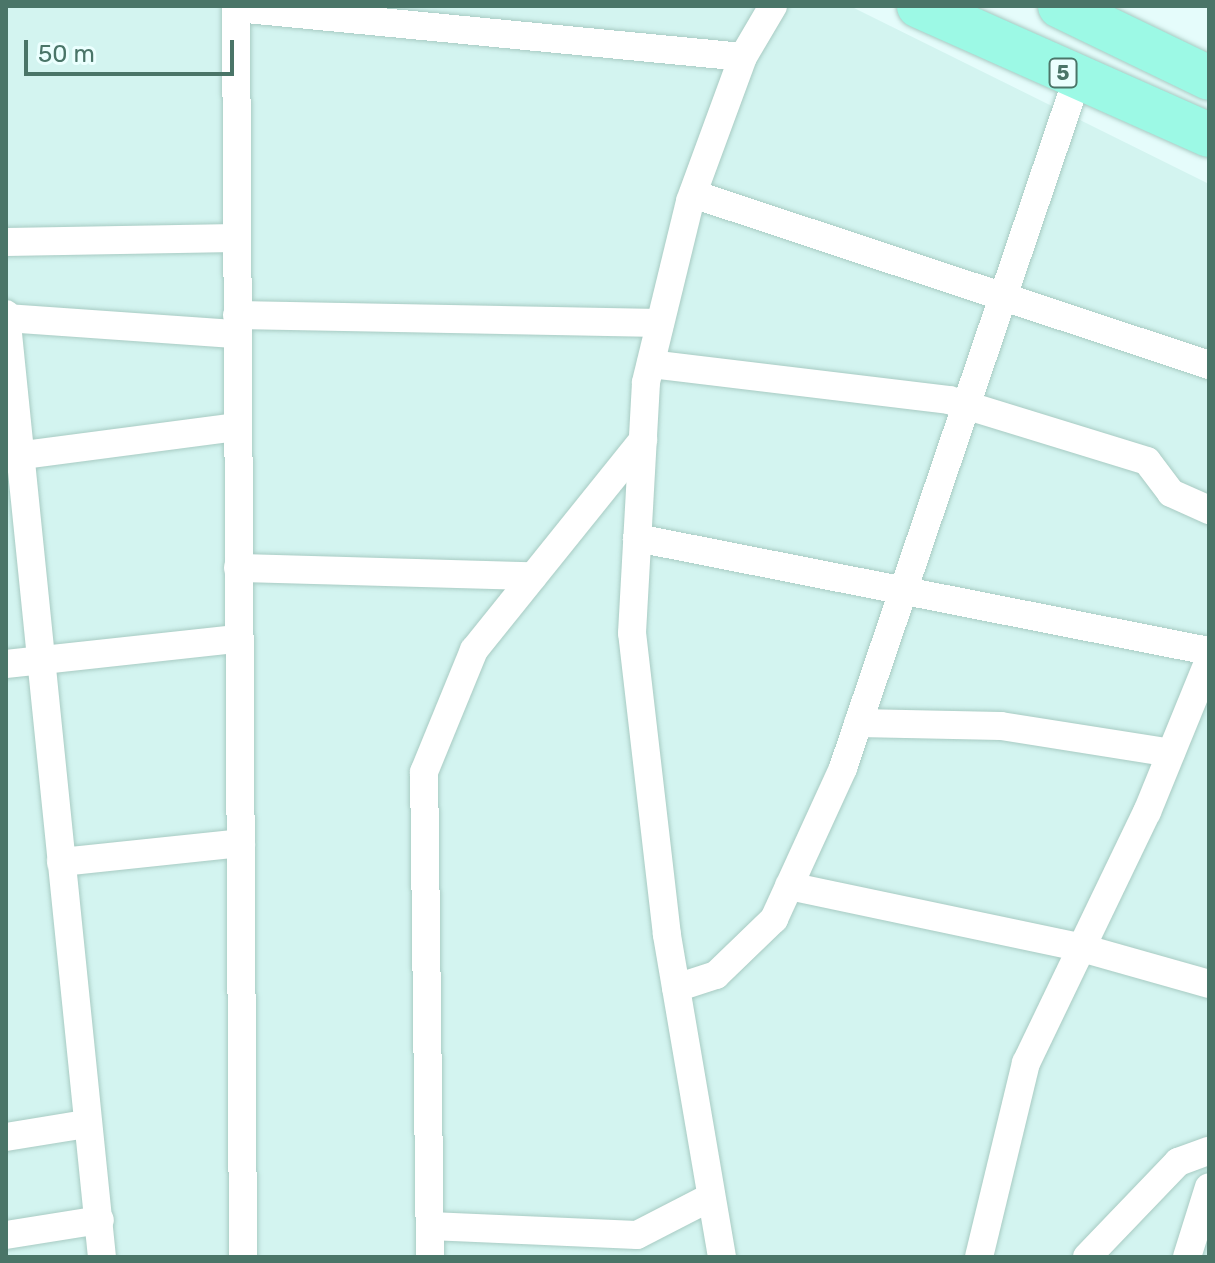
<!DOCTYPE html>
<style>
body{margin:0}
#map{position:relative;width:1215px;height:1263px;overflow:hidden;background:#e5fcfb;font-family:Rubik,sans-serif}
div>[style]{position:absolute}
.residential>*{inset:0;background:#d3f4f0}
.roads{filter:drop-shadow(0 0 2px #a8cbc3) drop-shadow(0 0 2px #a8cbc3)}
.minor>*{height:28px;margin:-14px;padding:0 14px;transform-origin:14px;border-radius:14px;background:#fff}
.trunk>*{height:44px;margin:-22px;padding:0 22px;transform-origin:22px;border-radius:22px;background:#9cf9e5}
span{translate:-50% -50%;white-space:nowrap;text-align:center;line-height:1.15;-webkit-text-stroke:6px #ebfffe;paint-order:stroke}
.shield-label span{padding:2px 6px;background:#ebfffe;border:2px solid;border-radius:6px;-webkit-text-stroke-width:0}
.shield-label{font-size:20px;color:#4a7568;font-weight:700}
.frame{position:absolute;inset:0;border:8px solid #4a7568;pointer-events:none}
.scale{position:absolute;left:24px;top:40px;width:210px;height:36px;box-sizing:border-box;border:4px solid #4a7568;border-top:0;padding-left:10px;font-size:24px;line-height:28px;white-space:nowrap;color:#4a7568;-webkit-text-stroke:6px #ebfffe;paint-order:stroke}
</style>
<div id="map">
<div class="residential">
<div style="clip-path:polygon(6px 6px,850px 6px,1209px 184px,1209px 1257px,6px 1257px)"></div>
</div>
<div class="roads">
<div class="minor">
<div style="left:236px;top:6px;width:1251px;rotate:89.68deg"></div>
<div style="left:236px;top:8px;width:509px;rotate:5.52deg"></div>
<div style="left:693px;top:194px;width:544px;rotate:18.33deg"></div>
<div style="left:6px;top:242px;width:230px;rotate:-1deg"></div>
<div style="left:6px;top:314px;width:948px;rotate:84.19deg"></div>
<div style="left:237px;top:315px;width:423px;rotate:1.1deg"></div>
<div style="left:6px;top:318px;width:232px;rotate:4deg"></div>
<div style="left:651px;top:364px;width:300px;rotate:6.9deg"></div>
<div style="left:949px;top:400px;width:207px;rotate:17.1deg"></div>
<div style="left:1147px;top:461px;width:40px;rotate:53deg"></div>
<div style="left:1171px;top:493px;width:42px;rotate:24.1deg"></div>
<div style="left:8px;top:457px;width:231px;rotate:-7.5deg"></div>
<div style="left:637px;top:538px;width:583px;rotate:11.18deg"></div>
<div style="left:238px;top:568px;width:295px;rotate:1.6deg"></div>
<div style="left:6px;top:664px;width:232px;rotate:-6.2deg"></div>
<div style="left:858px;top:723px;width:143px;rotate:1.2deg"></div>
<div style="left:1001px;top:726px;width:172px;rotate:9deg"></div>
<div style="left:61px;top:862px;width:181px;rotate:-6deg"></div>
<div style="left:789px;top:886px;width:299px;rotate:11.9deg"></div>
<div style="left:1082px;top:948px;width:132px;rotate:15.8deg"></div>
<div style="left:676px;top:988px;width:42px;rotate:-18deg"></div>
<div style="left:716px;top:975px;width:81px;rotate:-44deg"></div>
<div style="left:774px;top:919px;width:166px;rotate:-65.4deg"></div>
<div style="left:843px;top:768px;width:728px;rotate:-71.24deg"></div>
<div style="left:6px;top:1137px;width:80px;rotate:-9.3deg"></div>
<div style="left:430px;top:1226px;width:207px;rotate:2.5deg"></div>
<div style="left:637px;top:1235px;width:83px;rotate:-27.2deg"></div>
<div style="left:6px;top:1235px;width:95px;rotate:-9.1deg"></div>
<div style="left:430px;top:1257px;width:485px;rotate:-90.7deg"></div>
<div style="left:424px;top:772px;width:132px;rotate:-67.7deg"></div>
<div style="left:474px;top:650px;width:270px;rotate:-51.2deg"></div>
<div style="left:722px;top:1257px;width:327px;rotate:-99.7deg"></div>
<div style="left:667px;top:935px;width:304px;rotate:-96.6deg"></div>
<div style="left:632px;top:633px;width:251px;rotate:-86.8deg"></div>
<div style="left:646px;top:382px;width:186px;rotate:-76.3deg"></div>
<div style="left:690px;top:201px;width:153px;rotate:-69.8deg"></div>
<div style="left:743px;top:57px;width:59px;rotate:-59.5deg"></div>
<div style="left:979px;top:1257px;width:200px;rotate:-76.4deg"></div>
<div style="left:1026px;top:1063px;width:279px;rotate:-64.3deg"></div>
<div style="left:1147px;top:812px;width:164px;rotate:-67.8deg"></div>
<div style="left:1087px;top:1257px;width:132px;rotate:-46.2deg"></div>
<div style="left:1178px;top:1162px;width:33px;rotate:-20deg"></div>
<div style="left:1187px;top:1257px;width:73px;rotate:-72.6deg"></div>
</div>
<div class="trunk">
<div style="left:919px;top:6px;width:317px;rotate:24deg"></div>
<div style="left:1060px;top:6px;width:165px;rotate:25.8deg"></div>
</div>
</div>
<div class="shield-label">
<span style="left:1063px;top:73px">5</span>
</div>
<div class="frame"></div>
<div class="scale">50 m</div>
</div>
